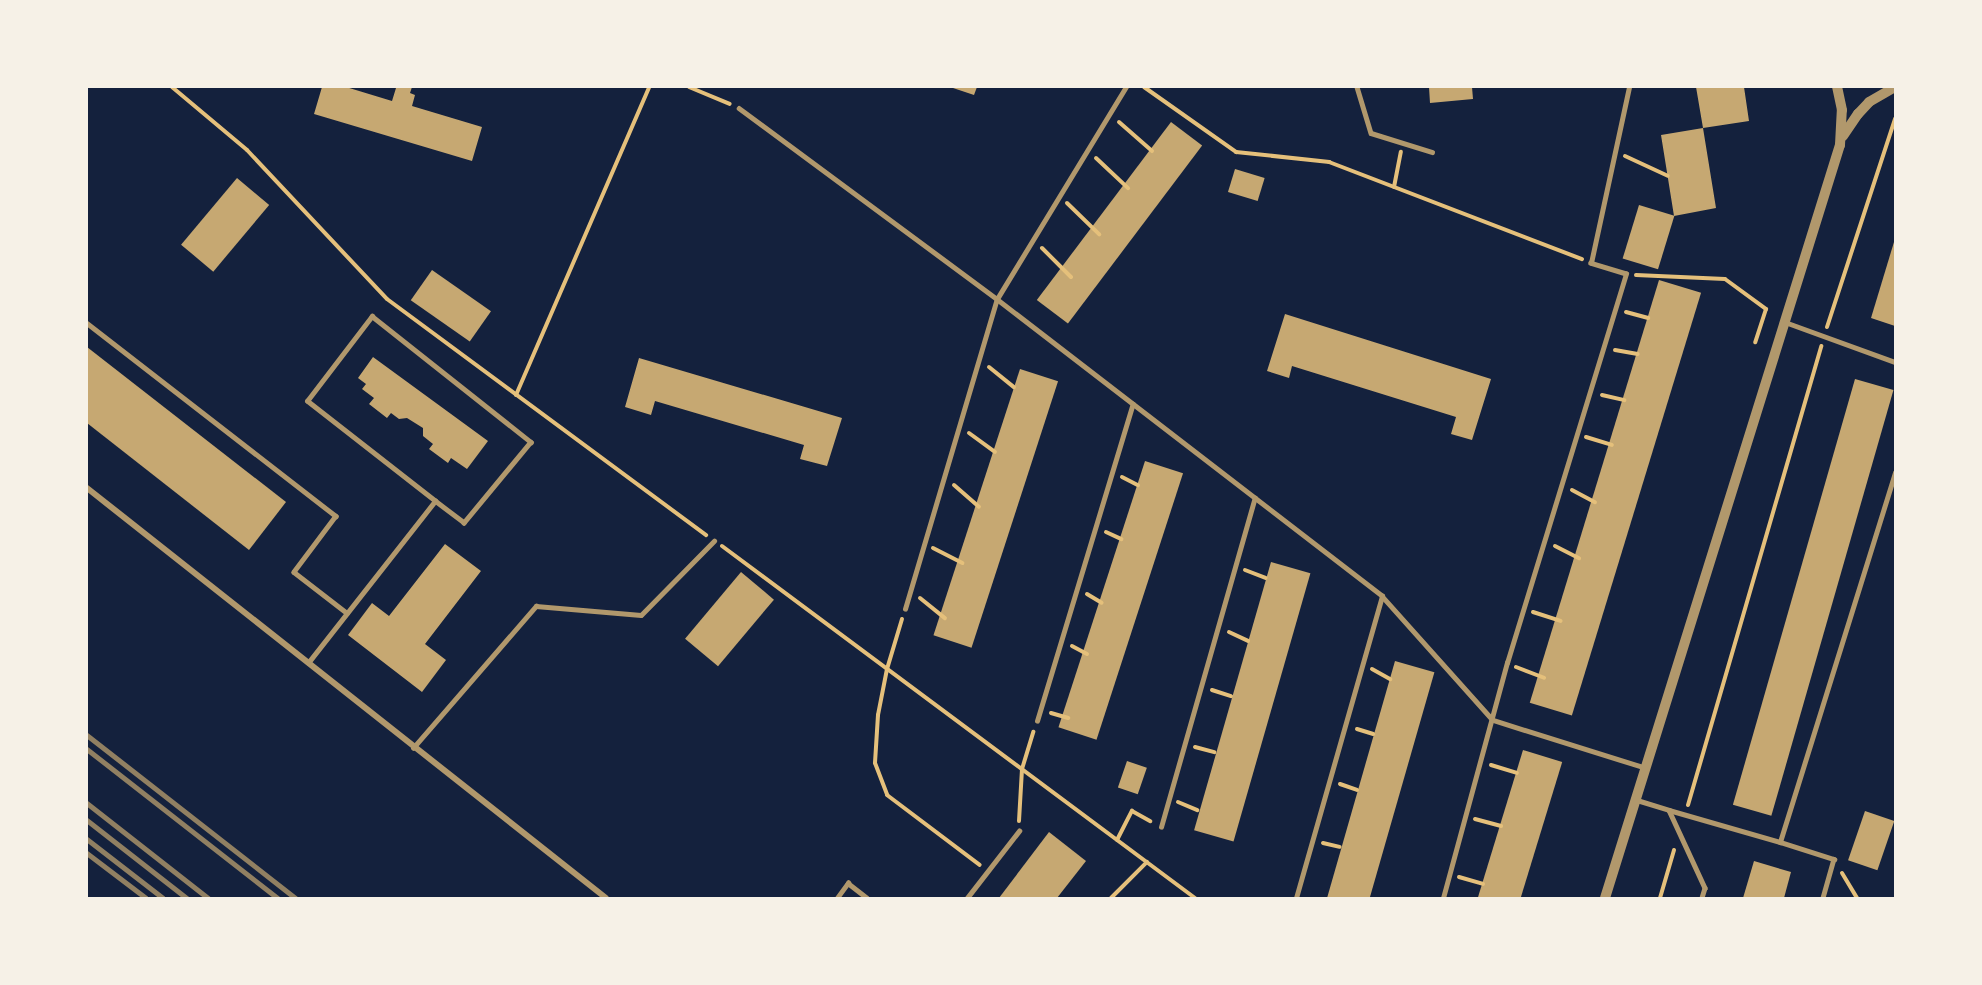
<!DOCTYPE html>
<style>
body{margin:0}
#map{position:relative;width:1982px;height:985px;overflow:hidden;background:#14213d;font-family:"Source Serif 4",serif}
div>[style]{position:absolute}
.building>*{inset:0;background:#c6a872;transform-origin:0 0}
.path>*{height:4px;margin:-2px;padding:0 2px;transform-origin:2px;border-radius:2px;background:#e5c07b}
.service>*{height:4.5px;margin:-2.25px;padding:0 2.25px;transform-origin:2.25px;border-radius:2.25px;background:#b1986c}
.minor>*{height:6px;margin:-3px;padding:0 3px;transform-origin:3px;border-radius:3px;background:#b1986c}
.tertiary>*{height:10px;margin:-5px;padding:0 5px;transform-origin:5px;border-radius:5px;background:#b1986c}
.rail>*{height:4.5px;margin:-2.25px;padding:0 2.25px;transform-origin:2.25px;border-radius:2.25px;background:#918062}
span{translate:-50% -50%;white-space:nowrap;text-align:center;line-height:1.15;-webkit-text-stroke:6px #f6f1e7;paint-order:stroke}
.frame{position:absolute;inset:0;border:88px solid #f6f1e7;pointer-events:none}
</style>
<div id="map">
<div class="building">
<div style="clip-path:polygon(322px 87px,346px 87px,392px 101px,396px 88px,412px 87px,410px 93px,415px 95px,412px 106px,482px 127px,472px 161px,314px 114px)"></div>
<div style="clip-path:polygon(950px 87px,977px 87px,974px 95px)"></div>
<div style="clip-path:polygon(1429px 87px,1472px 87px,1473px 99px,1430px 103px)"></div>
<div style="clip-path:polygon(1696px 87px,1744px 87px,1749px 121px,1703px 128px,1716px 208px,1674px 216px,1661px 135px,1703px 128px)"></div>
<div style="left:1171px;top:122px;width:39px;height:223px;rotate:37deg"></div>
<div style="left:1235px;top:169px;width:31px;height:24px;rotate:17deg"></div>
<div style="left:237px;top:178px;width:42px;height:87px;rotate:40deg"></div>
<div style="left:1639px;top:205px;width:37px;height:56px;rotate:17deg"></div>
<div style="clip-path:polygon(1894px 242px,1895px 242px,1895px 326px,1871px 318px)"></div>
<div style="left:432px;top:270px;width:72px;height:37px;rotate:35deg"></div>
<div style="left:1659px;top:280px;width:44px;height:442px;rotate:17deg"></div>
<div style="clip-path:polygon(1285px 314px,1491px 379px,1472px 440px,1451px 434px,1456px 417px,1292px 366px,1289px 378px,1267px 371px)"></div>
<div style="clip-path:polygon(87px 347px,286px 502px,249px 550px,87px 423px)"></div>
<div style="clip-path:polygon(373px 357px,488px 441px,467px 469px,451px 458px,448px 463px,429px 449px,433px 444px,423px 436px,423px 428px,407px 418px,399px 419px,391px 413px,387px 418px,369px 404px,374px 398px,362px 389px,366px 384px,358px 378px)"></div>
<div style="clip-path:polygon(639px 358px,842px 418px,827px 466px,800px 459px,804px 445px,655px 401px,651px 415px,625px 407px)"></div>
<div style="left:1020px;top:369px;width:40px;height:280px;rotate:18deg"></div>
<div style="left:1855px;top:379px;width:40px;height:443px;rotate:16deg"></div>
<div style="left:1145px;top:461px;width:40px;height:280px;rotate:18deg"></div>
<div style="clip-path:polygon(445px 544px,481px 571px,425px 644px,446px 660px,422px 692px,348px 635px,372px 603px,389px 616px)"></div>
<div style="left:1271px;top:562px;width:41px;height:279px;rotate:16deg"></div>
<div style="left:741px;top:572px;width:43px;height:87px;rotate:40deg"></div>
<div style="left:1395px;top:661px;width:41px;height:247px;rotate:16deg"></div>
<div style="left:1523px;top:750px;width:41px;height:154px;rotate:17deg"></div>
<div style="left:1127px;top:761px;width:21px;height:28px;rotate:19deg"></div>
<div style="left:1865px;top:811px;width:31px;height:52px;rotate:19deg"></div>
<div style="clip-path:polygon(1049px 832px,1086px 861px,1057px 898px,999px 898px)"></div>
<div style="clip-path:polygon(1754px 861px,1791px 872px,1784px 898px,1743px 898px)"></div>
</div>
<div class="path">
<div style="left:172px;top:87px;width:98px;rotate:40deg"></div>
<div style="left:247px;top:150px;width:204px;rotate:46.8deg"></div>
<div style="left:387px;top:299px;width:397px;rotate:36.5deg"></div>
<div style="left:689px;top:87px;width:44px;rotate:22.5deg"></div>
<div style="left:1144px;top:87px;width:113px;rotate:35.2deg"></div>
<div style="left:1236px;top:152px;width:94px;rotate:6.1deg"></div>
<div style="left:1329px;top:162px;width:271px;rotate:21deg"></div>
<div style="left:1119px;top:122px;width:44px;rotate:41.3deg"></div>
<div style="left:1625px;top:156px;width:47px;rotate:24.9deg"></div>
<div style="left:1096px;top:158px;width:44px;rotate:43.2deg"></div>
<div style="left:1394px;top:187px;width:36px;rotate:-79deg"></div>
<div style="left:1067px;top:203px;width:45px;rotate:44.1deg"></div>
<div style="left:1042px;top:248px;width:41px;rotate:45deg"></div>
<div style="left:1636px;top:275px;width:89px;rotate:2.6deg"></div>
<div style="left:1725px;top:279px;width:51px;rotate:36.2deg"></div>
<div style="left:1766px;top:309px;width:35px;rotate:108deg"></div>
<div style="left:1626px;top:312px;width:23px;rotate:15deg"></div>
<div style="left:1827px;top:327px;width:219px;rotate:-71.9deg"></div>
<div style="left:1615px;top:350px;width:23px;rotate:10deg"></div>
<div style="left:989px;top:367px;width:32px;rotate:39deg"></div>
<div style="left:516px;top:395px;width:335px;rotate:-66.6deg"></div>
<div style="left:1602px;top:395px;width:23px;rotate:13deg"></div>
<div style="left:969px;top:433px;width:32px;rotate:36deg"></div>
<div style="left:1586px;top:437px;width:27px;rotate:17deg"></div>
<div style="left:1122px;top:477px;width:18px;rotate:27deg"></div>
<div style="left:954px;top:485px;width:33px;rotate:41deg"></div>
<div style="left:1572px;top:490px;width:26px;rotate:28deg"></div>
<div style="left:1106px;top:532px;width:17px;rotate:25deg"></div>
<div style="left:722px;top:546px;width:590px;rotate:36.66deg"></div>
<div style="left:1555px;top:546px;width:27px;rotate:27deg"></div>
<div style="left:933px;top:548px;width:33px;rotate:27deg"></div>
<div style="left:1245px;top:570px;width:22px;rotate:21deg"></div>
<div style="left:1087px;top:594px;width:17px;rotate:31deg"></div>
<div style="left:920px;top:598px;width:32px;rotate:39deg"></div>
<div style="left:1533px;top:612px;width:29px;rotate:18deg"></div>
<div style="left:902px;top:619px;width:52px;rotate:106.7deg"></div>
<div style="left:887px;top:669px;width:47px;rotate:101.1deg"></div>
<div style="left:878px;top:715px;width:48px;rotate:93.6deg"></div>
<div style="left:875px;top:763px;width:34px;rotate:69deg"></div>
<div style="left:887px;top:795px;width:116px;rotate:37deg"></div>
<div style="left:1229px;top:632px;width:21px;rotate:25deg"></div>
<div style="left:1072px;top:646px;width:17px;rotate:28deg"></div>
<div style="left:1516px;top:667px;width:30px;rotate:21deg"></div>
<div style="left:1372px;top:669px;width:21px;rotate:29deg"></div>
<div style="left:1212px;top:690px;width:20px;rotate:18deg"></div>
<div style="left:1051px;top:713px;width:18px;rotate:16deg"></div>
<div style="left:1357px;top:729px;width:17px;rotate:17deg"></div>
<div style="left:1195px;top:747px;width:20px;rotate:15deg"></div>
<div style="left:1491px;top:765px;width:27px;rotate:17deg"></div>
<div style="left:1340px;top:784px;width:18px;rotate:19deg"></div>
<div style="left:1178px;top:802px;width:21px;rotate:23deg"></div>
<div style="left:1688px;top:805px;width:478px;rotate:-73.8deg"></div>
<div style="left:1475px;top:819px;width:27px;rotate:15deg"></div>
<div style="left:1019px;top:821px;width:52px;rotate:-86.7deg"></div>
<div style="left:1022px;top:769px;width:39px;rotate:-73deg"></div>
<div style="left:1117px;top:840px;width:33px;rotate:-63deg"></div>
<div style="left:1132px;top:811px;width:21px;rotate:29deg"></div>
<div style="left:1323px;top:843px;width:17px;rotate:13deg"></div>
<div style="left:1842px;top:873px;width:29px;rotate:59deg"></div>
<div style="left:1459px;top:877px;width:25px;rotate:16deg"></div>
<div style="left:1111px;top:898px;width:51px;rotate:-45deg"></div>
<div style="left:1660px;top:898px;width:50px;rotate:-73.7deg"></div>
</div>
<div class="service">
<div style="left:1357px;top:87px;width:48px;rotate:73.1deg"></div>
<div style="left:1371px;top:133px;width:64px;rotate:17.3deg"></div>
<div style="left:739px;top:108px;width:321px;rotate:36.5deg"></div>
<div style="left:997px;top:299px;width:486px;rotate:37.6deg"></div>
<div style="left:1382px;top:596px;width:166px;rotate:48.2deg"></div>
<div style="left:1493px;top:720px;width:160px;rotate:17.4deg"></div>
<div style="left:1785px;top:322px;width:117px;rotate:20deg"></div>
<div style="left:87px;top:323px;width:315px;rotate:37.8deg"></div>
<div style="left:336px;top:516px;width:70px;rotate:126.9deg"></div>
<div style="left:294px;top:572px;width:67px;rotate:37.7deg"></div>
<div style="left:905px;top:609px;width:323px;rotate:-73.5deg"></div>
<div style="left:997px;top:299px;width:248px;rotate:-58.7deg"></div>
<div style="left:308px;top:663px;width:206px;rotate:-51.9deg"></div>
<div style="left:435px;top:501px;width:162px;rotate:-142deg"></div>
<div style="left:307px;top:401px;width:107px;rotate:-52.6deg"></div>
<div style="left:372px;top:316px;width:203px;rotate:38.4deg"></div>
<div style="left:531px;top:442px;width:105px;rotate:129.6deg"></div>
<div style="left:464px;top:523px;width:36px;rotate:-143deg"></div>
<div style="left:1037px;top:721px;width:331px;rotate:-73.2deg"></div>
<div style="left:413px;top:748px;width:188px;rotate:-49.1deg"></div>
<div style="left:536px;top:606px;width:105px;rotate:4.9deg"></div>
<div style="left:641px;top:615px;width:104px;rotate:-45.4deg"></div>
<div style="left:1637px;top:800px;width:34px;rotate:17deg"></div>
<div style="left:1669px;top:810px;width:86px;rotate:65.2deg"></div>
<div style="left:1705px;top:888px;width:10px;rotate:107deg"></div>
<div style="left:1669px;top:810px;width:116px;rotate:16.1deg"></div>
<div style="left:1780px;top:842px;width:387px;rotate:-72.7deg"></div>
<div style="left:1161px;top:827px;width:342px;rotate:-74.1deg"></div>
<div style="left:1780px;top:842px;width:57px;rotate:17.5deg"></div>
<div style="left:1834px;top:859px;width:41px;rotate:105.8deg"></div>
<div style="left:837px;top:898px;width:19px;rotate:-54deg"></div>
<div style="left:848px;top:883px;width:24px;rotate:38deg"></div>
<div style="left:967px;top:898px;width:85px;rotate:-52.2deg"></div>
<div style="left:1296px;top:898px;width:314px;rotate:-74.1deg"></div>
<div style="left:1443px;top:898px;width:244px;rotate:-74.8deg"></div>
<div style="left:1507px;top:663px;width:407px;rotate:-73deg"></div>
<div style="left:1626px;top:274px;width:37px;rotate:-163deg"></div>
<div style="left:1591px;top:263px;width:180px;rotate:-77.8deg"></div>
</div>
<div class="minor">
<div style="left:87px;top:488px;width:661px;rotate:38.31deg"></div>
</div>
<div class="tertiary">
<div style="left:1843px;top:136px;width:27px;rotate:-56deg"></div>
<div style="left:1858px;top:114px;width:16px;rotate:-47deg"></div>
<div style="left:1869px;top:102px;width:30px;rotate:-30deg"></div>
<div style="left:1605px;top:898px;width:789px;rotate:-72.67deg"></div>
<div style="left:1840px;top:145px;width:35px;rotate:-87deg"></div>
<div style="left:1842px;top:110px;width:24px;rotate:-102deg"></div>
</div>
<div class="rail">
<div style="left:87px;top:735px;width:265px;rotate:38deg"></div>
<div style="left:87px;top:749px;width:242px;rotate:38deg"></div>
<div style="left:87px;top:803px;width:154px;rotate:38.1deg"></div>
<div style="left:87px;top:820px;width:127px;rotate:38deg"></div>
<div style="left:87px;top:839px;width:96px;rotate:37.8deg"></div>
<div style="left:87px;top:853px;width:74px;rotate:37.3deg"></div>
</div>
<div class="frame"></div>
</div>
